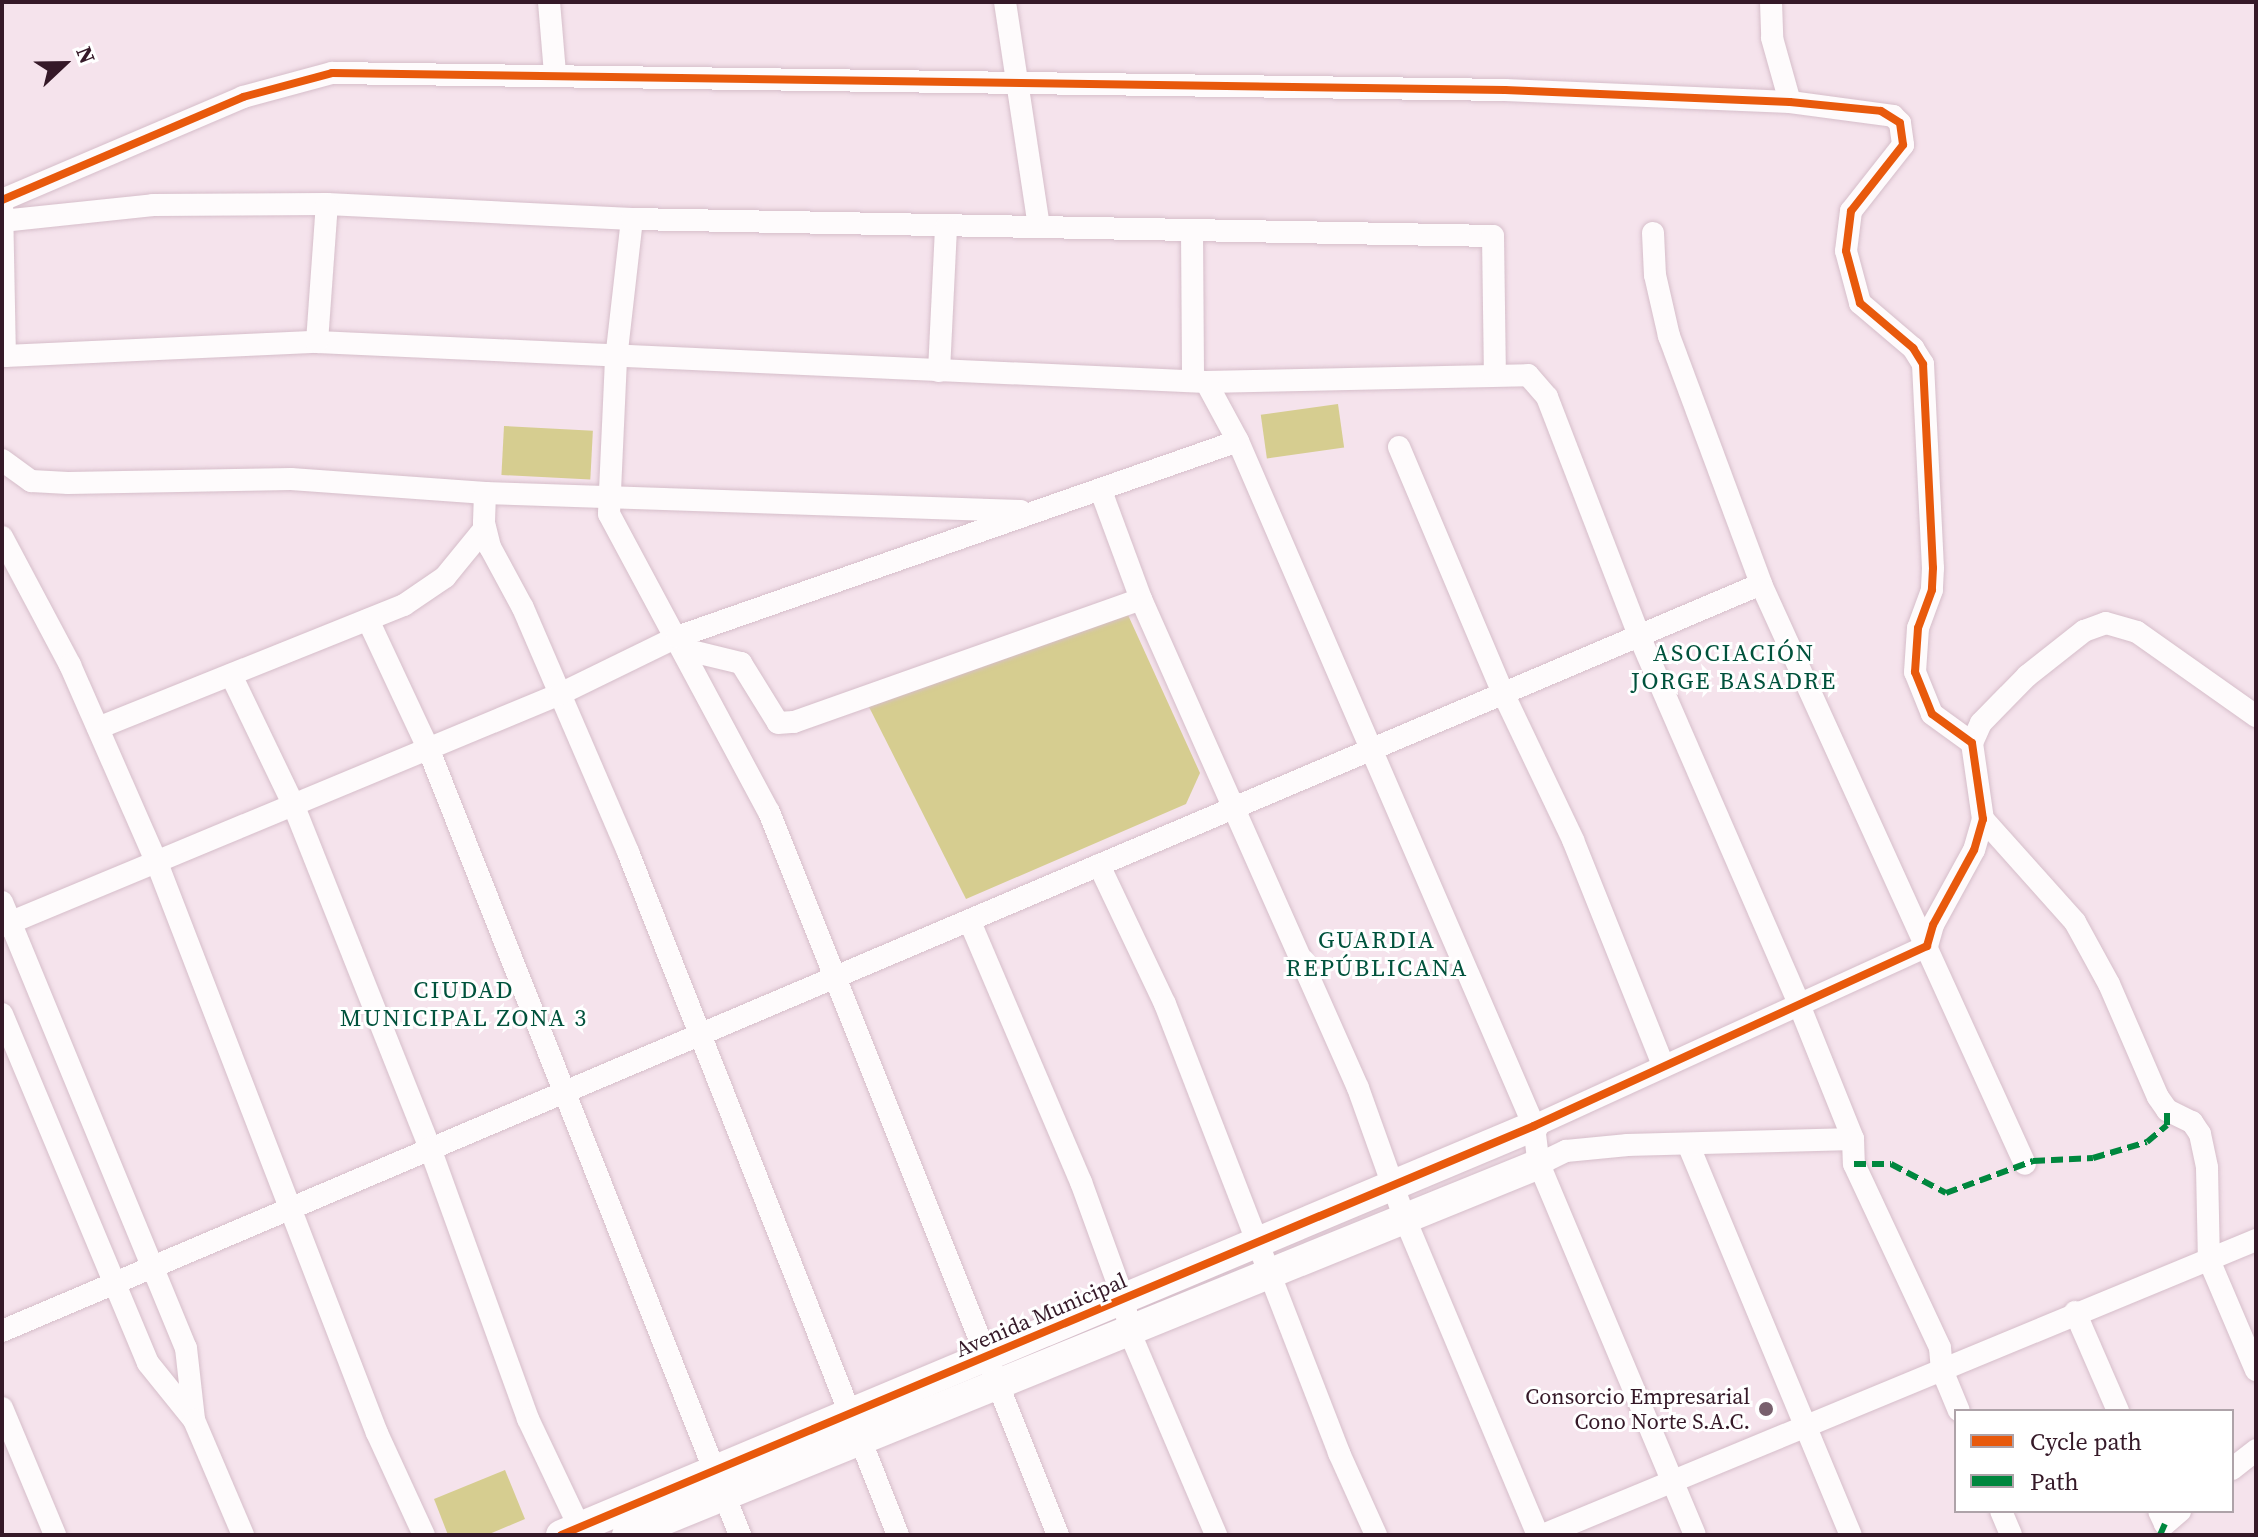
<!DOCTYPE html>
<meta charset="utf-8">
<style>
body{margin:0}
#map{position:relative;width:2258px;height:1537px;overflow:hidden;background:#f5e3ec;font-family:"Source Serif 4",serif}
div>[style]{position:absolute}
.green>*{inset:0;background:#d6cd90;transform-origin:0 0}
.roads{filter:drop-shadow(0 0 2px #d6beca) drop-shadow(0 0 2px #d6beca)}
.street>*{height:22px;margin:-11px;padding:0 11px;transform-origin:11px;border-radius:11px;background:#fefbfc}
.secondary>*{height:30px;margin:-15px;padding:0 15px;transform-origin:15px;border-radius:15px;background:#fefbfc}
.quiet>*{height:6px;margin-top:-3px;transform-origin:0;background:repeating-linear-gradient(90deg,#00873e 0 12px,transparent 0 18px)}
.cycleway>*{height:8px;margin:-4px;padding:0 4px;transform-origin:4px;border-radius:4px;background:#e8590c}
.dots>*{width:22px;height:22px;translate:-50% -50%;box-sizing:border-box;border:4px solid #fff;border-radius:50%}
span{translate:-50% -50%;white-space:nowrap;text-align:center;line-height:1.15;-webkit-text-stroke:6px #fff;paint-order:stroke}
.street-label{font-size:22px;color:#351928}
.poi-label{font-size:22px;color:#351928}
.right{translate:-100% -50%;text-align:right}
.neighbourhood-label{font-size:24px;color:#00523c;letter-spacing:2px}
.frame{position:absolute;inset:0;border:4px solid #351928;pointer-events:none}
.legend{position:absolute;left:1954px;top:1409px;width:280px;height:104px;box-sizing:border-box;background:#fff;border:2px solid #aea3a9;margin:0;padding:10px 14px;list-style:none;font-size:24px;color:#351928}
.legend li{display:flex;align-items:center;gap:16px;height:40px}
.legend b{width:40px;border:2px solid #aea3a9}
.north{position:absolute;left:24px;top:24px;width:80px;height:80px;-webkit-text-stroke:6px #fff;paint-order:stroke;rotate:68deg;font-size:22px;font-weight:700;line-height:32px;text-align:center;color:#351928}
.north::after{content:'';display:block;margin:auto;width:28px;height:36px;background:#351928;clip-path:polygon(50% 0,100% 100%,50% 72%,0 100%)}
</style>
<div id="map">
<div class="green">
<div style="left:1338px;top:404px;width:44px;height:78px;rotate:82deg"></div>
<div style="left:504px;top:426px;width:89px;height:49px;rotate:3deg"></div>
<div style="clip-path:polygon(1128px 615px,1200px 773px,1186px 804px,966px 899px,868px 705px)"></div>
<div style="clip-path:polygon(505px 1470px,525px 1519px,487px 1535px,448px 1535px,434px 1499px)"></div>
</div>
<div class="roads">
<div class="street">
<div style="left:549px;top:2px;width:72px;rotate:85.2deg"></div>
<div style="left:1005px;top:2px;width:227px;rotate:81.4deg"></div>
<div style="left:1771px;top:2px;width:36px;rotate:88deg"></div>
<div style="left:1772px;top:38px;width:66px;rotate:74.3deg"></div>
<div style="left:2px;top:200px;width:262px;rotate:-23.1deg"></div>
<div style="left:243px;top:97px;width:92px;rotate:-15.1deg"></div>
<div style="left:332px;top:73px;width:1173px;rotate:0.83deg"></div>
<div style="left:1505px;top:90px;width:285px;rotate:2.4deg"></div>
<div style="left:1790px;top:102px;width:104px;rotate:7.7deg"></div>
<div style="left:1893px;top:116px;width:10px;rotate:45deg"></div>
<div style="left:1900px;top:123px;width:22px;rotate:82deg"></div>
<div style="left:1903px;top:145px;width:84px;rotate:128.2deg"></div>
<div style="left:1851px;top:211px;width:40px;rotate:97.1deg"></div>
<div style="left:1846px;top:251px;width:54px;rotate:74.9deg"></div>
<div style="left:1860px;top:303px;width:70px;rotate:40.3deg"></div>
<div style="left:1913px;top:348px;width:19px;rotate:58deg"></div>
<div style="left:1923px;top:364px;width:204px;rotate:87.2deg"></div>
<div style="left:1933px;top:568px;width:22px;rotate:93deg"></div>
<div style="left:1932px;top:590px;width:40px;rotate:110.2deg"></div>
<div style="left:1918px;top:628px;width:44px;rotate:93.9deg"></div>
<div style="left:1915px;top:672px;width:45px;rotate:68deg"></div>
<div style="left:1932px;top:714px;width:49px;rotate:35.9deg"></div>
<div style="left:1972px;top:743px;width:77px;rotate:81.8deg"></div>
<div style="left:1983px;top:819px;width:32px;rotate:106deg"></div>
<div style="left:1974px;top:850px;width:85px;rotate:118.7deg"></div>
<div style="left:1933px;top:925px;width:22px;rotate:106deg"></div>
<div style="left:1927px;top:946px;width:432px;rotate:155.4deg"></div>
<div style="left:2px;top:203px;width:153px;rotate:88.9deg"></div>
<div style="left:5px;top:356px;width:312px;rotate:-2.6deg"></div>
<div style="left:317px;top:342px;width:890px;rotate:2.58deg"></div>
<div style="left:1206px;top:382px;width:322px;rotate:-1.2deg"></div>
<div style="left:1528px;top:375px;width:29px;rotate:49deg"></div>
<div style="left:1547px;top:397px;width:258px;rotate:68.9deg"></div>
<div style="left:1640px;top:638px;width:397px;rotate:66.5deg"></div>
<div style="left:1798px;top:1002px;width:148px;rotate:68.1deg"></div>
<div style="left:1853px;top:1139px;width:25px;rotate:88deg"></div>
<div style="left:1854px;top:1164px;width:203px;rotate:64.9deg"></div>
<div style="left:1940px;top:1348px;width:22px;rotate:85deg"></div>
<div style="left:1942px;top:1370px;width:44px;rotate:67.5deg"></div>
<div style="left:632px;top:219px;width:141px;rotate:96.5deg"></div>
<div style="left:616px;top:359px;width:155px;rotate:92.6deg"></div>
<div style="left:609px;top:514px;width:338px;rotate:61.8deg"></div>
<div style="left:769px;top:812px;width:779px;rotate:68.21deg"></div>
<div style="left:2px;top:221px;width:152px;rotate:-6deg"></div>
<div style="left:153px;top:205px;width:174px;rotate:-0.3deg"></div>
<div style="left:327px;top:204px;width:305px;rotate:2.8deg"></div>
<div style="left:632px;top:219px;width:861px;rotate:1.13deg"></div>
<div style="left:1493px;top:236px;width:139px;rotate:89.2deg"></div>
<div style="left:1192px;top:230px;width:150px;rotate:89.6deg"></div>
<div style="left:1653px;top:233px;width:42px;rotate:87.3deg"></div>
<div style="left:1655px;top:275px;width:63px;rotate:77.1deg"></div>
<div style="left:1669px;top:336px;width:265px;rotate:69.6deg"></div>
<div style="left:1761px;top:584px;width:637px;rotate:65.53deg"></div>
<div style="left:317px;top:342px;width:138px;rotate:-85.9deg"></div>
<div style="left:939px;top:371px;width:144px;rotate:-87.2deg"></div>
<div style="left:1206px;top:382px;width:67px;rotate:61.5deg"></div>
<div style="left:1238px;top:441px;width:746px;rotate:66.63deg"></div>
<div style="left:1534px;top:1126px;width:38px;rotate:83deg"></div>
<div style="left:1539px;top:1164px;width:402px;rotate:67.2deg"></div>
<div style="left:1399px;top:447px;width:267px;rotate:67.1deg"></div>
<div style="left:1503px;top:693px;width:163px;rotate:64.5deg"></div>
<div style="left:1573px;top:840px;width:242px;rotate:68.2deg"></div>
<div style="left:2px;top:460px;width:36px;rotate:36deg"></div>
<div style="left:31px;top:481px;width:37px;rotate:3deg"></div>
<div style="left:68px;top:483px;width:223px;rotate:-1deg"></div>
<div style="left:291px;top:479px;width:195px;rotate:4.1deg"></div>
<div style="left:485px;top:493px;width:536px;rotate:1.92deg"></div>
<div style="left:1101px;top:491px;width:115px;rotate:69.7deg"></div>
<div style="left:1141px;top:599px;width:535px;rotate:66.07deg"></div>
<div style="left:1358px;top:1088px;width:139px;rotate:70.3deg"></div>
<div style="left:1405px;top:1219px;width:343px;rotate:67.2deg"></div>
<div style="left:485px;top:493px;width:30px;rotate:92deg"></div>
<div style="left:484px;top:523px;width:25px;rotate:76deg"></div>
<div style="left:490px;top:547px;width:69px;rotate:61.6deg"></div>
<div style="left:523px;top:608px;width:266px;rotate:66.7deg"></div>
<div style="left:628px;top:852px;width:734px;rotate:68.43deg"></div>
<div style="left:2px;top:537px;width:145px;rotate:62deg"></div>
<div style="left:70px;top:665px;width:216px;rotate:66.3deg"></div>
<div style="left:157px;top:863px;width:611px;rotate:68.9deg"></div>
<div style="left:377px;top:1433px;width:112px;rotate:65.3deg"></div>
<div style="left:368px;top:620px;width:141px;rotate:64.9deg"></div>
<div style="left:428px;top:748px;width:847px;rotate:68.37deg"></div>
<div style="left:683px;top:649px;width:60px;rotate:13.6deg"></div>
<div style="left:741px;top:663px;width:70px;rotate:58.3deg"></div>
<div style="left:778px;top:723px;width:16px;rotate:-4deg"></div>
<div style="left:794px;top:722px;width:368px;rotate:-19.5deg"></div>
<div style="left:231px;top:675px;width:143px;rotate:64.3deg"></div>
<div style="left:293px;top:804px;width:370px;rotate:68.3deg"></div>
<div style="left:430px;top:1148px;width:288px;rotate:70.1deg"></div>
<div style="left:528px;top:1419px;width:128px;rotate:64.6deg"></div>
<div style="left:98px;top:728px;width:330px;rotate:-21.9deg"></div>
<div style="left:404px;top:605px;width:50px;rotate:-34.3deg"></div>
<div style="left:445px;top:577px;width:63px;rotate:-50.8deg"></div>
<div style="left:1972px;top:743px;width:22px;rotate:-66deg"></div>
<div style="left:1981px;top:723px;width:66px;rotate:-45.6deg"></div>
<div style="left:2027px;top:676px;width:73px;rotate:-38.3deg"></div>
<div style="left:2084px;top:631px;width:23px;rotate:-20deg"></div>
<div style="left:2106px;top:623px;width:32px;rotate:16deg"></div>
<div style="left:2137px;top:632px;width:146px;rotate:35.2deg"></div>
<div style="left:1983px;top:819px;width:138px;rotate:48.2deg"></div>
<div style="left:2075px;top:922px;width:71px;rotate:61.3deg"></div>
<div style="left:2109px;top:984px;width:123px;rotate:66.6deg"></div>
<div style="left:2158px;top:1097px;width:16px;rotate:55deg"></div>
<div style="left:2167px;top:1110px;width:28px;rotate:26deg"></div>
<div style="left:2192px;top:1122px;width:14px;rotate:56deg"></div>
<div style="left:2200px;top:1134px;width:35px;rotate:78deg"></div>
<div style="left:2207px;top:1168px;width:92px;rotate:88.8deg"></div>
<div style="left:2209px;top:1260px;width:120px;rotate:66.9deg"></div>
<div style="left:1099px;top:865px;width:154px;rotate:64.6deg"></div>
<div style="left:1165px;top:1004px;width:482px;rotate:68.8deg"></div>
<div style="left:1339px;top:1453px;width:90px;rotate:65.7deg"></div>
<div style="left:2px;top:902px;width:482px;rotate:67.6deg"></div>
<div style="left:186px;top:1348px;width:71px;rotate:83.6deg"></div>
<div style="left:970px;top:922px;width:283px;rotate:66.9deg"></div>
<div style="left:1081px;top:1182px;width:126px;rotate:70deg"></div>
<div style="left:1124px;top:1300px;width:34px;rotate:80deg"></div>
<div style="left:1130px;top:1333px;width:220px;rotate:66.9deg"></div>
<div style="left:2px;top:926px;width:604px;rotate:-22.58deg"></div>
<div style="left:560px;top:694px;width:130px;rotate:-26deg"></div>
<div style="left:677px;top:637px;width:594px;rotate:-19.26deg"></div>
<div style="left:2px;top:1014px;width:378px;rotate:67.3deg"></div>
<div style="left:148px;top:1363px;width:73px;rotate:51.1deg"></div>
<div style="left:194px;top:1420px;width:125px;rotate:66.9deg"></div>
<div style="left:1688px;top:1144px;width:424px;rotate:67.4deg"></div>
<div style="left:1539px;top:1164px;width:30px;rotate:-26deg"></div>
<div style="left:1566px;top:1151px;width:62px;rotate:-5.5deg"></div>
<div style="left:1628px;top:1145px;width:225px;rotate:-1.5deg"></div>
<div style="left:2075px;top:1312px;width:108px;rotate:66.5deg"></div>
<div style="left:2px;top:1331px;width:1911px;rotate:-23.01deg"></div>
<div style="left:2px;top:1408px;width:138px;rotate:67.3deg"></div>
<div style="left:2232px;top:1469px;width:31px;rotate:-38deg"></div>
<div style="left:2001px;top:1511px;width:26px;rotate:67deg"></div>
<div style="left:2159px;top:1511px;width:14px;rotate:65deg"></div>
<div style="left:2165px;top:1524px;width:20px;rotate:-41deg"></div>
<div style="left:1543px;top:1535px;width:772px;rotate:-22.48deg"></div>
</div>
<div class="secondary">
<div style="left:561px;top:1535px;width:1055px;rotate:-22.8deg"></div>
<div style="left:627px;top:1535px;width:985px;rotate:-22.14deg"></div>
</div>
</div>
<div class="quiet">
<div style="left:1854px;top:1164px;width:37px"></div>
<div style="left:1891px;top:1164px;width:62px;rotate:27.8deg"></div>
<div style="left:1946px;top:1193px;width:93px;rotate:-20.2deg"></div>
<div style="left:2033px;top:1161px;width:60px;rotate:-2.9deg"></div>
<div style="left:2093px;top:1158px;width:56px;rotate:-16.5deg"></div>
<div style="left:2147px;top:1142px;width:26px;rotate:-40deg"></div>
<div style="left:2167px;top:1125px;width:15px;rotate:-90deg"></div>
<div style="left:2160px;top:1535px;width:12px;rotate:-66deg"></div>
</div>
<div class="cycleway">
<div style="left:2px;top:200px;width:262px;rotate:-23.1deg"></div>
<div style="left:243px;top:97px;width:92px;rotate:-15.1deg"></div>
<div style="left:332px;top:73px;width:1173px;rotate:0.83deg"></div>
<div style="left:1505px;top:90px;width:285px;rotate:2.4deg"></div>
<div style="left:1790px;top:102px;width:91px;rotate:5.6deg"></div>
<div style="left:1881px;top:111px;width:22px;rotate:32deg"></div>
<div style="left:1900px;top:123px;width:22px;rotate:82deg"></div>
<div style="left:1903px;top:145px;width:84px;rotate:128.2deg"></div>
<div style="left:1851px;top:211px;width:40px;rotate:97.1deg"></div>
<div style="left:1846px;top:251px;width:54px;rotate:74.9deg"></div>
<div style="left:1860px;top:303px;width:70px;rotate:40.3deg"></div>
<div style="left:1913px;top:348px;width:19px;rotate:58deg"></div>
<div style="left:1923px;top:364px;width:204px;rotate:87.2deg"></div>
<div style="left:1933px;top:568px;width:22px;rotate:93deg"></div>
<div style="left:1932px;top:590px;width:40px;rotate:110.2deg"></div>
<div style="left:1918px;top:628px;width:44px;rotate:93.9deg"></div>
<div style="left:1915px;top:672px;width:45px;rotate:68deg"></div>
<div style="left:1932px;top:714px;width:49px;rotate:35.9deg"></div>
<div style="left:1972px;top:743px;width:77px;rotate:81.8deg"></div>
<div style="left:1983px;top:819px;width:32px;rotate:106deg"></div>
<div style="left:1974px;top:850px;width:85px;rotate:118.7deg"></div>
<div style="left:1933px;top:925px;width:22px;rotate:106deg"></div>
<div style="left:1927px;top:946px;width:432px;rotate:155.4deg"></div>
<div style="left:1534px;top:1126px;width:1055px;rotate:157.2deg"></div>
</div>
<div class="dots">
<div style="left:1766px;top:1409px;background:#78606d"></div>
</div>
<div class="street-label">
<span style="left:1041px;top:1315px;rotate:-23deg">Avenida Municipal</span>
</div>
<div class="poi-label">
<span class="right" style="left:1750px;top:1409px">Consorcio Empresarial<br>Cono Norte S.A.C.</span>
</div>
<div class="neighbourhood-label">
<span style="left:1734px;top:667px">ASOCIACIÓN<br>JORGE BASADRE</span>
<span style="left:1377px;top:954px">GUARDIA<br>REPÚBLICANA</span>
<span style="left:464px;top:1004px">CIUDAD<br>MUNICIPAL ZONA 3</span>
</div>
<div class="frame"></div>
<ul class="legend">
<li><b style="height:10px;background:#e8590c"></b>Cycle path</li>
<li><b style="height:10px;background:#00873e"></b>Path</li>
</ul>
<div class="north">N</div>
</div>
